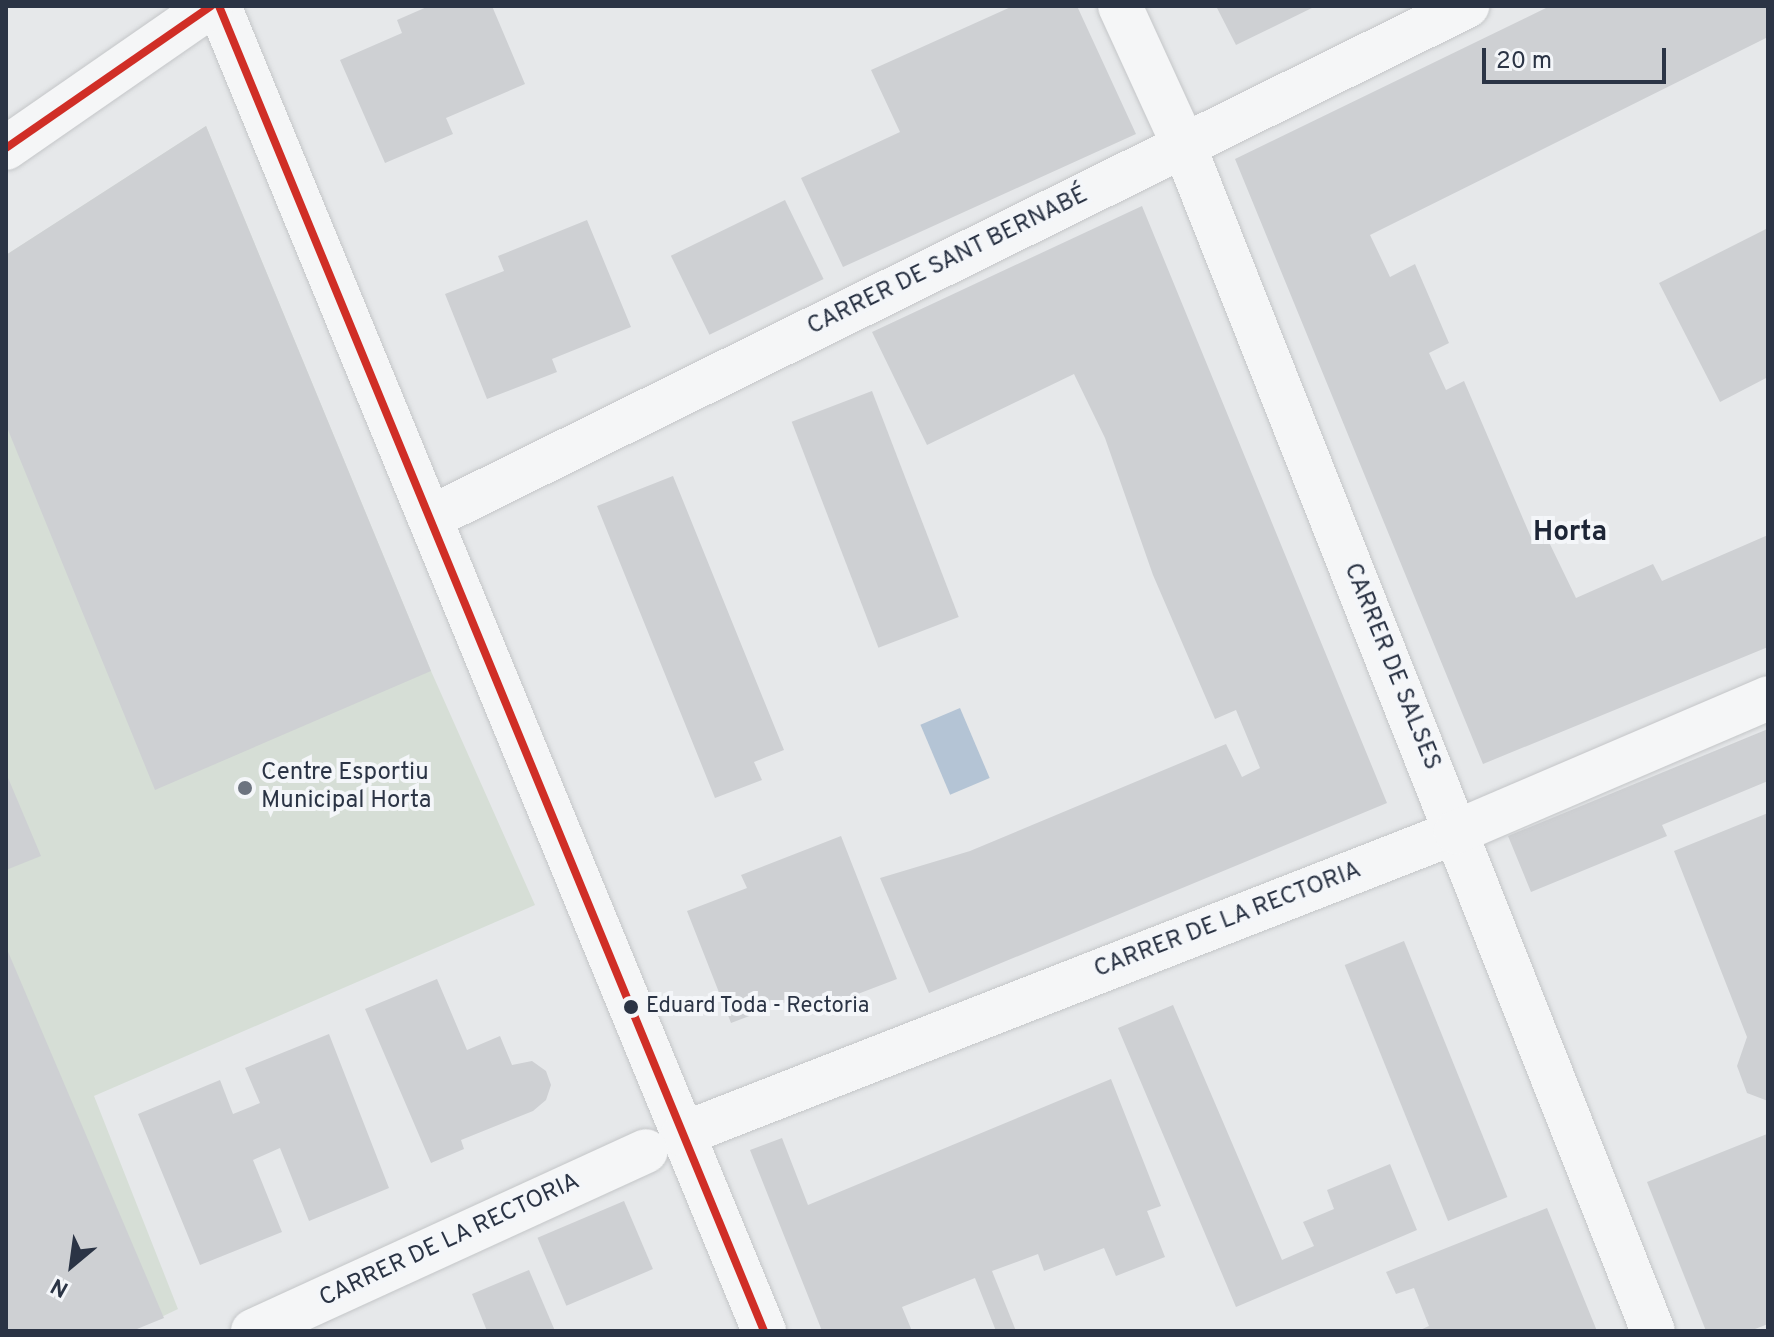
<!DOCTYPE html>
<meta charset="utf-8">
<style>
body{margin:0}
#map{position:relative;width:1774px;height:1337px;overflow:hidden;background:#e6e8ea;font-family:Overpass,sans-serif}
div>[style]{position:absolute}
.green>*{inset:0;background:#d6ded6}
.water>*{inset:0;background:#b4c4d5;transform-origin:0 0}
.building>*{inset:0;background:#ced0d3;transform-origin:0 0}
.roads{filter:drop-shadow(0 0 2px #c4c6c8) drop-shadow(0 0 2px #c4c6c8)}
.minor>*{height:44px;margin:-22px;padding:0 22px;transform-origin:22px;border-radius:22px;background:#f5f6f7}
.bus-1>*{height:8px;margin:-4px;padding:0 4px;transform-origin:4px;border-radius:4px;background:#d02e26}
.dots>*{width:22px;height:22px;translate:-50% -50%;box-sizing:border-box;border:4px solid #f4f6f9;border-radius:50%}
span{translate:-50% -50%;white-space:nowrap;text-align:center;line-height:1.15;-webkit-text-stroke:8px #f4f6f9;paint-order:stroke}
.bus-label{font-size:22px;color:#2b3445}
.left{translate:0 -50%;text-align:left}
.street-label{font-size:24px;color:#2b3445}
.poi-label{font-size:24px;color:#2b3445}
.quarter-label{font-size:28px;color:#1d2536;font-weight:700}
.frame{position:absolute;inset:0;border:8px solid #2b3445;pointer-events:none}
.north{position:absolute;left:32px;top:1225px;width:80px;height:80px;-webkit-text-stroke:6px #f4f6f9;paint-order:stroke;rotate:209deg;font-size:22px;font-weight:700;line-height:32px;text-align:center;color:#2b3445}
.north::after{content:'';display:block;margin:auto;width:28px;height:36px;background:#2b3445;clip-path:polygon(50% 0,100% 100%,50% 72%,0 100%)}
.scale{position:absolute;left:1482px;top:48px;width:184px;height:36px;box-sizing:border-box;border:4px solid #2b3445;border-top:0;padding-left:10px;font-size:24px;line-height:28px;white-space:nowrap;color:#2b3445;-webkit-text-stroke:6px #f4f6f9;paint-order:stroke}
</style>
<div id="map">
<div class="green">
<div style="clip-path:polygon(206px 126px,431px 671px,535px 905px,94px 1096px,178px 1309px,132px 1331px,6px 1331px,6px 255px)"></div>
</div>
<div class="water">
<div style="left:960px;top:708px;width:76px;height:43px;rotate:67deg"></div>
</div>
<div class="building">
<div style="clip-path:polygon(429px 6px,492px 6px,525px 84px,446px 118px,453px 134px,385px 163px,340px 60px,402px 33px,397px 20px)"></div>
<div style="clip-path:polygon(1013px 6px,1077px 6px,1136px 134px,843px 267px,801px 178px,900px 132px,871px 70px)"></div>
<div style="clip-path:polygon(1216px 6px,1316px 6px,1236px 45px)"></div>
<div style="clip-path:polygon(1550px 6px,1768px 6px,1768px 37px,1370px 235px,1390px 277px,1415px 264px,1449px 343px,1429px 353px,1446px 390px,1464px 381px,1533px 542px,1546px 536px,1576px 598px,1653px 564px,1662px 581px,1768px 535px,1768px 647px,1483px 764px,1235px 159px)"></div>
<div style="clip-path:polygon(206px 126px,431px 671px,155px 790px,6px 425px,6px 255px)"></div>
<div style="left:785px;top:200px;width:88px;height:127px;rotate:64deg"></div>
<div style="clip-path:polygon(1142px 206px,1387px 803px,929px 993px,880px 878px,970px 851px,1226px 744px,1242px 777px,1260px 768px,1236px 710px,1215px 719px,1153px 575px,1105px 438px,1074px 374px,927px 445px,872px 332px)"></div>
<div style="clip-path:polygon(587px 220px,631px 327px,552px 359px,557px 372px,487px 399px,445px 294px,504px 271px,498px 256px)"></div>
<div style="clip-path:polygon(1768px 228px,1768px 377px,1720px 402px,1659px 283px)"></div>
<div style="left:872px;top:391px;width:242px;height:86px;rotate:69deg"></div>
<div style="clip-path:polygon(673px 476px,784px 750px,754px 762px,762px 780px,715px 798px,597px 506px)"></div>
<div style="clip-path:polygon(1768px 729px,1768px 781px,1662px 825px,1667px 836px,1531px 892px,1508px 836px)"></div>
<div style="clip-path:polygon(6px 773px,41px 856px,6px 870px)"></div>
<div style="clip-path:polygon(1768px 813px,1768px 1101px,1747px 1093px,1737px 1066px,1747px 1037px,1674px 851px)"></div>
<div style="clip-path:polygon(841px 836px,897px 979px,800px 1016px,794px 999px,731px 1023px,687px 911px,747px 888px,741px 875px)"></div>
<div style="left:1404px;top:941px;width:276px;height:64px;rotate:68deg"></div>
<div style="clip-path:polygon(6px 947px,164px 1318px,132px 1331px,6px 1331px)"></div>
<div style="clip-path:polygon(437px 979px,467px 1050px,500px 1036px,512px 1065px,532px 1061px,546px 1071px,551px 1085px,546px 1100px,533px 1111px,461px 1140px,464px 1149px,431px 1163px,365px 1009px)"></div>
<div style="clip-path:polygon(1173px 1005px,1282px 1260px,1314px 1246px,1303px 1222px,1334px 1209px,1327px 1190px,1390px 1164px,1417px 1230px,1236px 1307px,1118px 1028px)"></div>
<div style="clip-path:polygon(329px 1034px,389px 1188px,309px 1221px,280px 1148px,253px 1160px,282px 1232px,200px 1265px,138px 1114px,220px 1080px,233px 1114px,260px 1103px,245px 1068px)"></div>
<div style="clip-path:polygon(1111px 1079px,1161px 1206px,1147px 1211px,1165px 1257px,1116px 1276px,1104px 1248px,1044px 1271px,1038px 1254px,992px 1271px,1016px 1331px,996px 1331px,975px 1278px,902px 1307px,912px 1331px,822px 1331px,750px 1150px,782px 1138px,808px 1205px)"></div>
<div style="clip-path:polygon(1767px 1134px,1768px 1324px,1750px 1331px,1706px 1331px,1647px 1182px)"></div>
<div style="left:624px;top:1201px;width:74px;height:94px;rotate:67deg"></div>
<div style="clip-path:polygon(1547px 1208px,1597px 1331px,1418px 1331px,1429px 1326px,1414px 1288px,1396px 1294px,1386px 1272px)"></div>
<div style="clip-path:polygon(529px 1270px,555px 1331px,487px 1331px,472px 1294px)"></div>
</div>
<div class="roads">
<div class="minor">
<div style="left:219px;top:6px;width:1433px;rotate:67.64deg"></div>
<div style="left:1120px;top:6px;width:154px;rotate:65.4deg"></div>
<div style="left:1184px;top:146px;width:1274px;rotate:68.41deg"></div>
<div style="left:6px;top:148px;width:249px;rotate:-34.7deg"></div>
<div style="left:430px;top:518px;width:1157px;rotate:-26.28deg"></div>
<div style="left:683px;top:1134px;width:830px;rotate:-21.34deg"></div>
<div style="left:1456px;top:832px;width:340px;rotate:-23.2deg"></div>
<div style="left:253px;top:1331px;width:432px;rotate:-24.6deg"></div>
</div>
</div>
<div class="bus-1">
<div style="left:219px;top:6px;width:1433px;rotate:67.64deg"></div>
<div style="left:6px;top:148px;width:249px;rotate:-34.7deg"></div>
</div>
<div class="dots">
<div style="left:245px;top:788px;background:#6c737f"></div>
<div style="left:631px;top:1007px;background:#2b3445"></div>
</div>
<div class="bus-label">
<span class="left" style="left:646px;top:1007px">Eduard Toda - Rectoria</span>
</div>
<div class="street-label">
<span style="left:948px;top:262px;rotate:-26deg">CARRER DE SANT BERNABÉ</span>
<span style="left:1391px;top:667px;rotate:68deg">CARRER DE SALSES</span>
<span style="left:1228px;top:921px;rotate:-21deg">CARRER DE LA RECTORIA</span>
<span style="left:450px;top:1241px;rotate:-25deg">CARRER DE LA RECTORIA</span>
</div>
<div class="poi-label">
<span class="left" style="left:261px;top:788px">Centre Esportiu<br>Municipal Horta</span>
</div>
<div class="quarter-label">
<span style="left:1570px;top:533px">Horta</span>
</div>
<div class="frame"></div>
<div class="north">N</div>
<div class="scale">20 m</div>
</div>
